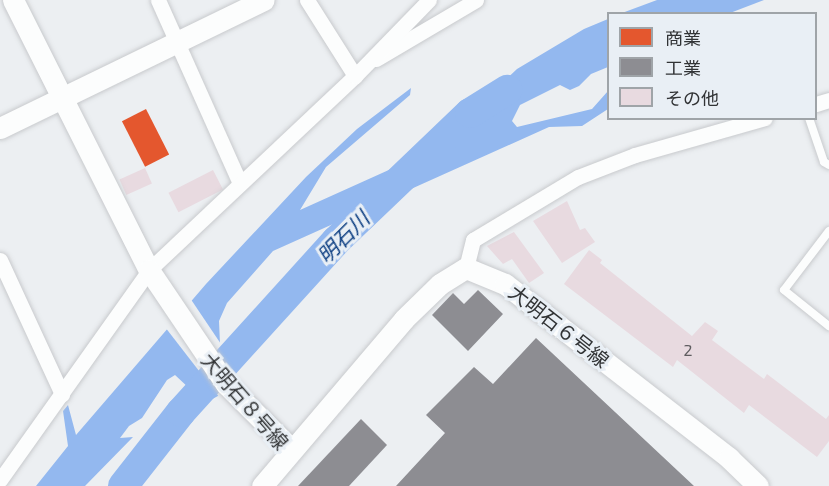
<!DOCTYPE html>
<meta charset="utf-8">
<style>
body{margin:0}
#map{position:relative;width:829px;height:486px;overflow:hidden;background:#eceff2;font-family:"Exo 2","Noto Sans JP",sans-serif}
div>[style]{position:absolute}
.water>*{inset:0;background:#93b8ef}
.pier>*{inset:0;background:#eceff2}
.shops>*{inset:0;background:#e4572e;transform-origin:0 0}
.industry>*{inset:0;background:#8d8d92}
.river>*{height:30px;margin:-15px;padding:0 15px;transform-origin:15px;border-radius:15px;background:#93b8ef}
.building>*{inset:0;background:#e8dae0;transform-origin:0 0}
.roads{filter:drop-shadow(0 0 2px #c8cacd) drop-shadow(0 0 2px #c8cacd)}
.lane>*{height:8px;margin:-4px;padding:0 4px;transform-origin:4px;border-radius:4px;background:#fcfdfd}
.street>*{height:15px;margin:-7.5px;padding:0 7.5px;transform-origin:7.5px;border-radius:7.5px;background:#fcfdfd}
.secondary>*{height:21px;margin:-10.5px;padding:0 10.5px;transform-origin:10.5px;border-radius:10.5px;background:#fcfdfd}
span{translate:-50% -50%;white-space:nowrap;text-align:center;line-height:1.15;-webkit-text-stroke:6px #e9eff5;paint-order:stroke}
.number-label{font-size:16px;color:#5f5d60}
.number-label span{-webkit-text-stroke-width:0}
.street-label{font-size:20px;color:#313335}
.water-label{font-size:21px;color:#0b3d81;font-style:italic}
.legend{position:absolute;left:607px;top:12px;width:210px;height:108px;box-sizing:border-box;background:#e9eff5;border:2px solid #9fa4a8;margin:0;padding:8px 10px;list-style:none;font-size:18px;color:#313335}
.legend li{display:flex;align-items:center;gap:12px;height:30px}
.legend b{width:30px;border:2px solid #9fa4a8}
</style>
<div id="map">
<div class="water">
<div style="clip-path:polygon(657px 0,764px 0,730px 13px,622px 13px)"></div>
<div style="clip-path:polygon(608px 19px,608px 67px,591px 74px,579px 86px,570px 90px,560px 85px,520px 105px,512px 121px,517px 127px,592px 109px,608px 91px,608px 109px,582px 126px,549px 127px,273px 251px,227px 303px,219px 321px,220px 344px,230px 370px,229px 390px,205px 403px,175px 375px,167px 380px,142px 418px,129px 426px,120px 438px,133px 437px,85px 486px,36px 486px,68px 446px,63px 411px,68px 405px,76px 435px,206px 284px,306px 177px,357px 129px,411px 88px,410px 95px,326px 167px,300px 210px,391px 169px,432px 157px,438px 144px,517px 69px,584px 29px)"></div>
</div>
<div class="pier">
<div style="clip-path:polygon(190px 298px,227px 353px,233px 369px,236px 381px,232px 392px,220px 398px,165px 327px)"></div>
</div>
<div class="shops">
<div style="left:146px;top:109px;width:51px;height:27px;rotate:63deg"></div>
</div>
<div class="industry">
<div style="clip-path:polygon(478px 290px,503px 314px,468px 351px,432px 315px,453px 293px,464px 304px)"></div>
<div style="clip-path:polygon(536px 338px,694px 486px,396px 486px,445px 433px,426px 415px,474px 367px,493px 384px)"></div>
<div style="clip-path:polygon(361px 419px,387px 445px,349px 486px,298px 486px)"></div>
</div>
<div class="river">
<div style="left:123px;top:486px;width:94px;rotate:-51.9deg"></div>
<div style="left:181px;top:412px;width:231px;rotate:-47.8deg"></div>
<div style="left:336px;top:241px;width:185px;rotate:-43.7deg"></div>
<div style="left:470px;top:113px;width:44px;rotate:-31.9deg"></div>
</div>
<div class="building">
<div style="left:145px;top:168px;width:17px;height:28px;rotate:66deg"></div>
<div style="left:213px;top:170px;width:22px;height:50px;rotate:63deg"></div>
<div style="clip-path:polygon(567px 201px,580px 230px,585px 228px,595px 242px,562px 263px,533px 221px)"></div>
<div style="clip-path:polygon(514px 232px,544px 273px,529px 283px,512px 259px,503px 264px,487px 246px)"></div>
<div style="clip-path:polygon(589px 250px,602px 260px,600px 263px,692px 336px,705px 322px,718px 331px,712px 340px,764px 379px,767px 374px,826px 419px,829px 415px,829px 441px,817px 457px,749px 405px,744px 413px,677px 360px,673px 367px,564px 284px)"></div>
</div>
<div class="roads">
<div class="lane">
<div style="left:809px;top:118px;width:46px;rotate:71.2deg"></div>
<div style="left:824px;top:162px;width:6px;rotate:31deg"></div>
<div style="left:829px;top:231px;width:74px;rotate:127.3deg"></div>
<div style="left:784px;top:290px;width:58px;rotate:38.7deg"></div>
</div>
<div class="street">
<div style="left:158px;top:0;width:198px;rotate:65.9deg"></div>
<div style="left:307px;top:0;width:90px;rotate:57.7deg"></div>
<div style="left:376px;top:59px;width:116px;rotate:-30.5deg"></div>
<div style="left:816px;top:104px;width:14px;rotate:-17deg"></div>
<div style="left:0;top:260px;width:148px;rotate:65.2deg"></div>
<div style="left:466px;top:268px;width:29px;rotate:-76deg"></div>
<div style="left:473px;top:240px;width:122px;rotate:-31deg"></div>
<div style="left:578px;top:177px;width:61px;rotate:-21.1deg"></div>
<div style="left:635px;top:155px;width:135px;rotate:-15.9deg"></div>
<div style="left:0;top:480px;width:257px;rotate:-54.6deg"></div>
<div style="left:149px;top:270px;width:283px;rotate:-43.3deg"></div>
<div style="left:355px;top:76px;width:106px;rotate:-45.8deg"></div>
</div>
<div class="secondary">
<div style="left:13px;top:0;width:302px;rotate:63.3deg"></div>
<div style="left:149px;top:270px;width:138px;rotate:56deg"></div>
<div style="left:226px;top:384px;width:93px;rotate:45deg"></div>
<div style="left:0;top:128px;width:293px;rotate:-25.9deg"></div>
<div style="left:262px;top:486px;width:219px;rotate:-49.6deg"></div>
<div style="left:404px;top:319px;width:50px;rotate:-44.2deg"></div>
<div style="left:440px;top:284px;width:31px;rotate:-32deg"></div>
<div style="left:466px;top:268px;width:42px;rotate:22.3deg"></div>
<div style="left:505px;top:284px;width:284px;rotate:37.8deg"></div>
<div style="left:729px;top:458px;width:40px;rotate:44deg"></div>
</div>
</div>
<div class="number-label">
<span style="left:688px;top:350px">2</span>
</div>
<div class="street-label">
<span style="left:559px;top:326px;rotate:38deg">大明石６号線</span>
<span style="left:245px;top:401px;rotate:49deg">大明石８号線</span>
</div>
<div class="water-label">
<span style="left:343px;top:237px;rotate:-45deg">明石川</span>
</div>
<ul class="legend">
<li><b style="height:16px;background:#e4572e"></b>商業</li>
<li><b style="height:16px;background:#8d8d92"></b>工業</li>
<li><b style="height:16px;background:#e8dae0"></b>その他</li>
</ul>
</div>
